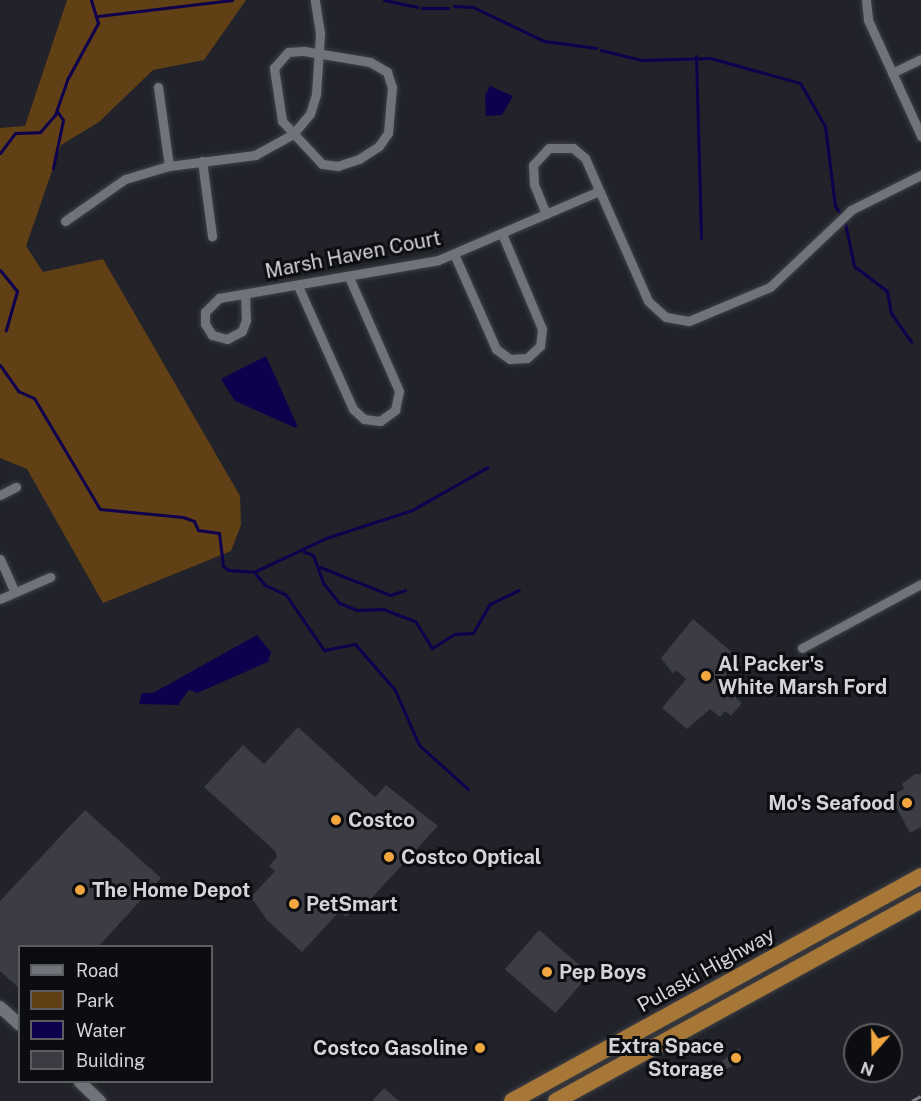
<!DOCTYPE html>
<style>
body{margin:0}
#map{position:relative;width:921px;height:1101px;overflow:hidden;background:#22232a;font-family:"Public Sans",sans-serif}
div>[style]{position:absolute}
.green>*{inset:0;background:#614015}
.water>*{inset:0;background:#0e004d}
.stream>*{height:3px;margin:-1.5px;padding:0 1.5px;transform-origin:1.5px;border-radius:1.5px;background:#0e004d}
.building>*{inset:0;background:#3b3c44;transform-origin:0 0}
.roads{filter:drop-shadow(0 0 2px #3f4146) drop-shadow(0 0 2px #3f4146)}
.minor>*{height:9px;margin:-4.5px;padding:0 4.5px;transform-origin:4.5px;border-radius:4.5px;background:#71737b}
.tertiary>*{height:12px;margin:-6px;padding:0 6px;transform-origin:6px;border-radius:6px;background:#71737b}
.trunk>*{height:16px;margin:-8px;padding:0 8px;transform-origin:8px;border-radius:8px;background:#a67737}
.rail>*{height:3px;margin-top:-1.5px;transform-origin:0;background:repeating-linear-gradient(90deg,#808187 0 10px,transparent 0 20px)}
.dots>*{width:16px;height:16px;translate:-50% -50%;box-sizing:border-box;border:3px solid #0c0d10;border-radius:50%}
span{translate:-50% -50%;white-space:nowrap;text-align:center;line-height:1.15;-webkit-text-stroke:6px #0c0d10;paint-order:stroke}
.street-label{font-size:20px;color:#d3d4d9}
.poi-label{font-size:20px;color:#d3d4d9;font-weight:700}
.left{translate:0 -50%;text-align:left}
.right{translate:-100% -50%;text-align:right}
.legend{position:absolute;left:18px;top:945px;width:195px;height:138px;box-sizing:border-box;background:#0c0d10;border:2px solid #5c5d60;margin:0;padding:8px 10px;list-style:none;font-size:18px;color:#d3d4d9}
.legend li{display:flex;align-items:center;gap:12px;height:30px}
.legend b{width:30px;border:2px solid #5c5d60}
.north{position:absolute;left:843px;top:1023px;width:60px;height:60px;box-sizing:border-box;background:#0c0d10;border:2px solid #5c5d60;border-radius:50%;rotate:200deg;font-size:16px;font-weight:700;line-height:24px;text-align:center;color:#d3d4d9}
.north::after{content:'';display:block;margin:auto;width:21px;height:27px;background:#f1a640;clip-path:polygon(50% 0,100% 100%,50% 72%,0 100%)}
</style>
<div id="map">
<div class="green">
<div style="clip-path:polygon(67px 0,246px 0,204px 60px,153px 70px,99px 122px,61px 145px,26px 246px,43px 272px,103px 259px,240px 496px,241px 525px,231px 551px,103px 603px,27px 469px,0 458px,0 128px,25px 126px)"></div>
</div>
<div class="water">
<div style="clip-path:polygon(490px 86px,513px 96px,502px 115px,486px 116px,485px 95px)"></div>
<div style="clip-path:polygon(266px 356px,297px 425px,296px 428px,235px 401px,221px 379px)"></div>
<div style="clip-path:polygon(257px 635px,271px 652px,268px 662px,197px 693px,189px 690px,178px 705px,139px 704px,142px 693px,153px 693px)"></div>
</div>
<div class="stream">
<div style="left:384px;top:0;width:34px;rotate:12deg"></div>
<div style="left:454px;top:6px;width:19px;rotate:3deg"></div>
<div style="left:473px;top:7px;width:79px;rotate:25.6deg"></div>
<div style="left:544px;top:41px;width:53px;rotate:7.5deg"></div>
<div style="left:422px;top:8px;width:26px"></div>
<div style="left:98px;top:16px;width:135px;rotate:-6.8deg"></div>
<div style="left:601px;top:50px;width:41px;rotate:14deg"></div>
<div style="left:641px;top:60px;width:69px;rotate:-1.7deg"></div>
<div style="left:710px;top:58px;width:93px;rotate:15.5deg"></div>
<div style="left:800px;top:83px;width:50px;rotate:59.8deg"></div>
<div style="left:825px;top:126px;width:81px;rotate:82.9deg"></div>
<div style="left:835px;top:206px;width:15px;rotate:53deg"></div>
<div style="left:844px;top:218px;width:49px;rotate:78.2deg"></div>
<div style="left:854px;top:266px;width:41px;rotate:37.1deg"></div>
<div style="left:887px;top:291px;width:22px;rotate:80deg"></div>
<div style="left:891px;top:313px;width:35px;rotate:55deg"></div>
<div style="left:696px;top:56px;width:182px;rotate:88.4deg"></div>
<div style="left:0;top:153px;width:25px;rotate:-53deg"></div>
<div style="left:15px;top:133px;width:25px;rotate:-2deg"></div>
<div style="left:40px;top:132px;width:23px;rotate:-49deg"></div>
<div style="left:55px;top:115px;width:39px;rotate:-71deg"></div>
<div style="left:68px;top:78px;width:63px;rotate:-61.4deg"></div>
<div style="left:98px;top:23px;width:24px;rotate:-107deg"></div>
<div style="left:53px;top:168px;width:49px;rotate:-78.2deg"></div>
<div style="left:63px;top:120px;width:11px;rotate:-124deg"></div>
<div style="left:0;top:270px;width:27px;rotate:51deg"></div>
<div style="left:17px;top:291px;width:41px;rotate:105.8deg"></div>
<div style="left:0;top:365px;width:32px;rotate:55deg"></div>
<div style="left:18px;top:391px;width:17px;rotate:24deg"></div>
<div style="left:34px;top:398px;width:129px;rotate:59.3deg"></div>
<div style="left:100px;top:509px;width:83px;rotate:5.5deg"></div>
<div style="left:183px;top:517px;width:12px;rotate:20deg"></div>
<div style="left:194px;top:521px;width:10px;rotate:66deg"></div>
<div style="left:198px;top:530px;width:21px;rotate:8deg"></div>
<div style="left:219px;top:533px;width:33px;rotate:83deg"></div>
<div style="left:223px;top:566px;width:6px;rotate:39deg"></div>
<div style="left:228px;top:570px;width:26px;rotate:4deg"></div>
<div style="left:254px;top:572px;width:80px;rotate:-25.3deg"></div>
<div style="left:326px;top:538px;width:90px;rotate:-18deg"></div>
<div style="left:412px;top:510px;width:87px;rotate:-29.5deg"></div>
<div style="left:304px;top:552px;width:9px;rotate:18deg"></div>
<div style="left:313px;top:555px;width:30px;rotate:70deg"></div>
<div style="left:323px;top:583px;width:26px;rotate:51deg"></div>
<div style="left:339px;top:603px;width:19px;rotate:21deg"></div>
<div style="left:357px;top:610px;width:26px;rotate:-2deg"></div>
<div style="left:383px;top:609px;width:34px;rotate:21deg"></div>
<div style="left:415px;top:621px;width:32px;rotate:58deg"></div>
<div style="left:432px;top:648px;width:26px;rotate:-32deg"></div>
<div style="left:454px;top:634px;width:19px;rotate:-3deg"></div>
<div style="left:473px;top:633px;width:34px;rotate:-60deg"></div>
<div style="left:490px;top:604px;width:32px;rotate:-26deg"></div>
<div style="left:320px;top:567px;width:75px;rotate:21.8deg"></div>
<div style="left:390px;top:595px;width:16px;rotate:-18deg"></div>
<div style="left:254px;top:572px;width:17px;rotate:50deg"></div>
<div style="left:265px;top:585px;width:23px;rotate:25deg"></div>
<div style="left:286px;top:595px;width:67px;rotate:55.4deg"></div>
<div style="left:324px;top:650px;width:32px;rotate:-11deg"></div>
<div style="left:355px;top:644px;width:61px;rotate:49deg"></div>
<div style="left:395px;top:690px;width:60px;rotate:66.4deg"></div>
<div style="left:419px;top:745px;width:66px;rotate:41.9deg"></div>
</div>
<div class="building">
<div style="clip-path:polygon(693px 619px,741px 660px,725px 679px,741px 692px,736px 698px,742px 703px,731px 716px,725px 711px,720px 717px,710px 709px,687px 729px,662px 708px,686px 679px,676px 670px,673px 674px,661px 658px)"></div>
<div style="clip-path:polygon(298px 727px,375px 797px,386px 785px,438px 826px,369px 901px,364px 896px,346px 917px,340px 911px,302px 952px,267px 920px,251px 897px,275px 871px,269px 866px,277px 857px,275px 851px,204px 787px,243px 745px,264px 764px)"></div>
<div style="clip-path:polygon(915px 774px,921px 774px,921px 827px,910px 833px,890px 796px,904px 789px,902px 784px)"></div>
<div style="clip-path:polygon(85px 810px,161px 878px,99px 946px,20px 946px,20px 989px,0 971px,0 901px)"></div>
<div style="left:539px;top:930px;width:67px;height:52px;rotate:41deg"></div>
<div style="clip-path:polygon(739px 1048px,745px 1059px,727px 1069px,722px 1061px)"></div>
<div style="clip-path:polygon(384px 1088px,399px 1101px,372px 1101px)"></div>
</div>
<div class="roads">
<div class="minor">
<div style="left:866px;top:0;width:20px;rotate:84deg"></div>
<div style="left:868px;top:20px;width:128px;rotate:65.4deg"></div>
<div style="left:304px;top:51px;width:67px;rotate:9.5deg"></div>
<div style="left:370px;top:62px;width:20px;rotate:30deg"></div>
<div style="left:387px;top:72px;width:16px;rotate:72deg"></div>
<div style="left:392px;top:87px;width:46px;rotate:95deg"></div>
<div style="left:388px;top:133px;width:16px;rotate:125deg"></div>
<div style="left:379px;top:146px;width:24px;rotate:147deg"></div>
<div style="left:359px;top:159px;width:22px;rotate:162deg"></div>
<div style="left:338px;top:166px;width:16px;rotate:-173deg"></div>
<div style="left:322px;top:164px;width:59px;rotate:-132.9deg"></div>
<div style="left:282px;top:121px;width:54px;rotate:-98.6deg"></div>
<div style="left:274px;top:68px;width:21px;rotate:-49deg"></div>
<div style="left:288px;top:52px;width:16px;rotate:-4deg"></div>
<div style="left:892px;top:73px;width:32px;rotate:-26deg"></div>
<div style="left:158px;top:87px;width:80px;rotate:82.1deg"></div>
<div style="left:202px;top:161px;width:76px;rotate:82.4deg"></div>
<div style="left:546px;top:214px;width:32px;rotate:-112deg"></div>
<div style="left:534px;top:184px;width:19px;rotate:-93deg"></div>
<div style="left:533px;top:165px;width:23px;rotate:-47deg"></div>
<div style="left:549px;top:148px;width:24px"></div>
<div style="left:573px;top:148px;width:16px;rotate:40deg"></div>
<div style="left:585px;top:158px;width:156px;rotate:66.2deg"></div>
<div style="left:648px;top:301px;width:24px;rotate:42deg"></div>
<div style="left:666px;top:317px;width:23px;rotate:10deg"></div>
<div style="left:689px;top:321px;width:88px;rotate:-22.8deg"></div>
<div style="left:770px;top:287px;width:112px;rotate:-43.5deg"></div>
<div style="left:851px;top:210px;width:78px;rotate:-26.6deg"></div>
<div style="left:65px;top:221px;width:73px;rotate:-35deg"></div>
<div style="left:125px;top:179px;width:46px;rotate:-16.5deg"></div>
<div style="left:169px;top:166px;width:87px;rotate:-7.3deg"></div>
<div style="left:255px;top:155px;width:43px;rotate:-28.9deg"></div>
<div style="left:293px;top:134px;width:26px;rotate:-50deg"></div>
<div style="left:310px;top:114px;width:21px;rotate:-73deg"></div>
<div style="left:316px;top:94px;width:61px;rotate:-86.2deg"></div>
<div style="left:320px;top:33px;width:33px;rotate:-99deg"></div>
<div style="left:454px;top:254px;width:104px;rotate:66.1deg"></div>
<div style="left:496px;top:349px;width:17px;rotate:36deg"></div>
<div style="left:510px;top:359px;width:17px;rotate:-3deg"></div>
<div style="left:527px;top:358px;width:18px;rotate:-43deg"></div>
<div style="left:540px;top:346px;width:17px;rotate:-83deg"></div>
<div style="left:542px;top:329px;width:103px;rotate:-112.8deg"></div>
<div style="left:298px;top:286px;width:135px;rotate:65.9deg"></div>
<div style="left:353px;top:409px;width:15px;rotate:42deg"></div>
<div style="left:364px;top:419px;width:16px;rotate:7deg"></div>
<div style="left:380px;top:421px;width:19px;rotate:-36deg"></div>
<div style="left:395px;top:410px;width:19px;rotate:-78deg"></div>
<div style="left:399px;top:391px;width:124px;rotate:-113.7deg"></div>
<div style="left:245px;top:294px;width:26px;rotate:88deg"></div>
<div style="left:246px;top:320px;width:12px;rotate:110deg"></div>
<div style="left:242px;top:331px;width:17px;rotate:152deg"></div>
<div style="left:227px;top:339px;width:16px;rotate:-165deg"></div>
<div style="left:212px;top:335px;width:13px;rotate:-122deg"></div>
<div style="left:205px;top:324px;width:12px;rotate:-90deg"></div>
<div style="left:205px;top:312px;width:20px;rotate:-45deg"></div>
<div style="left:219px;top:298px;width:222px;rotate:-9.8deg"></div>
<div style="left:438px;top:260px;width:175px;rotate:-23.2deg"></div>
<div style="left:0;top:495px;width:18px;rotate:-27deg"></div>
<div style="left:0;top:559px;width:36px;rotate:66deg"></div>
<div style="left:0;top:599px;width:55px;rotate:-23.7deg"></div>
<div style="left:802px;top:648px;width:135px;rotate:-28.3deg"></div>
</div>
<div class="tertiary">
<div style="left:0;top:1007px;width:27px;rotate:42deg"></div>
<div style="left:80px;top:1082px;width:28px;rotate:44deg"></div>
</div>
<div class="trunk">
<div style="left:512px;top:1101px;width:467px;rotate:-28.8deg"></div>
<div style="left:556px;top:1101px;width:417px;rotate:-28.8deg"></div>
</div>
</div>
<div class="rail">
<div style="left:912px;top:1101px;width:10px;rotate:-29deg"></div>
</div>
<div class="dots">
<div style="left:706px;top:676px;background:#f1a640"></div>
<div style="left:907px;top:803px;background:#f1a640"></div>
<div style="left:336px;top:820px;background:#f1a640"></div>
<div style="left:389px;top:857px;background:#f1a640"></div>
<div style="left:80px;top:890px;background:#f1a640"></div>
<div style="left:294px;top:904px;background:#f1a640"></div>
<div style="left:547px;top:972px;background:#f1a640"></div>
<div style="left:480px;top:1048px;background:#f1a640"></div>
<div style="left:736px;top:1058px;background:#f1a640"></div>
</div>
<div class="street-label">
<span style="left:353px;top:255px;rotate:-11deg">Marsh Haven Court</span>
<span style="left:706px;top:970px;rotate:-29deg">Pulaski Highway</span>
</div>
<div class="poi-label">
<span class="left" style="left:718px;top:676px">Al Packer's<br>White Marsh Ford</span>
<span class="right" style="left:895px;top:803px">Mo's Seafood</span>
<span class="left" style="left:348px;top:820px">Costco</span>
<span class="left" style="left:401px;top:857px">Costco Optical</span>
<span class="left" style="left:92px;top:890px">The Home Depot</span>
<span class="left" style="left:306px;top:904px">PetSmart</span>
<span class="left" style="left:559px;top:972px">Pep Boys</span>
<span class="right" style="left:724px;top:1058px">Extra Space<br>Storage</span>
<span class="right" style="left:468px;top:1048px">Costco Gasoline</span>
</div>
<ul class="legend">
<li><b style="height:8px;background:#71737b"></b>Road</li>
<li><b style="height:16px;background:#614015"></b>Park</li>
<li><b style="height:16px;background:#0e004d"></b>Water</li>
<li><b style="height:16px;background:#3b3c44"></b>Building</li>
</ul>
<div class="north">N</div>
</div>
